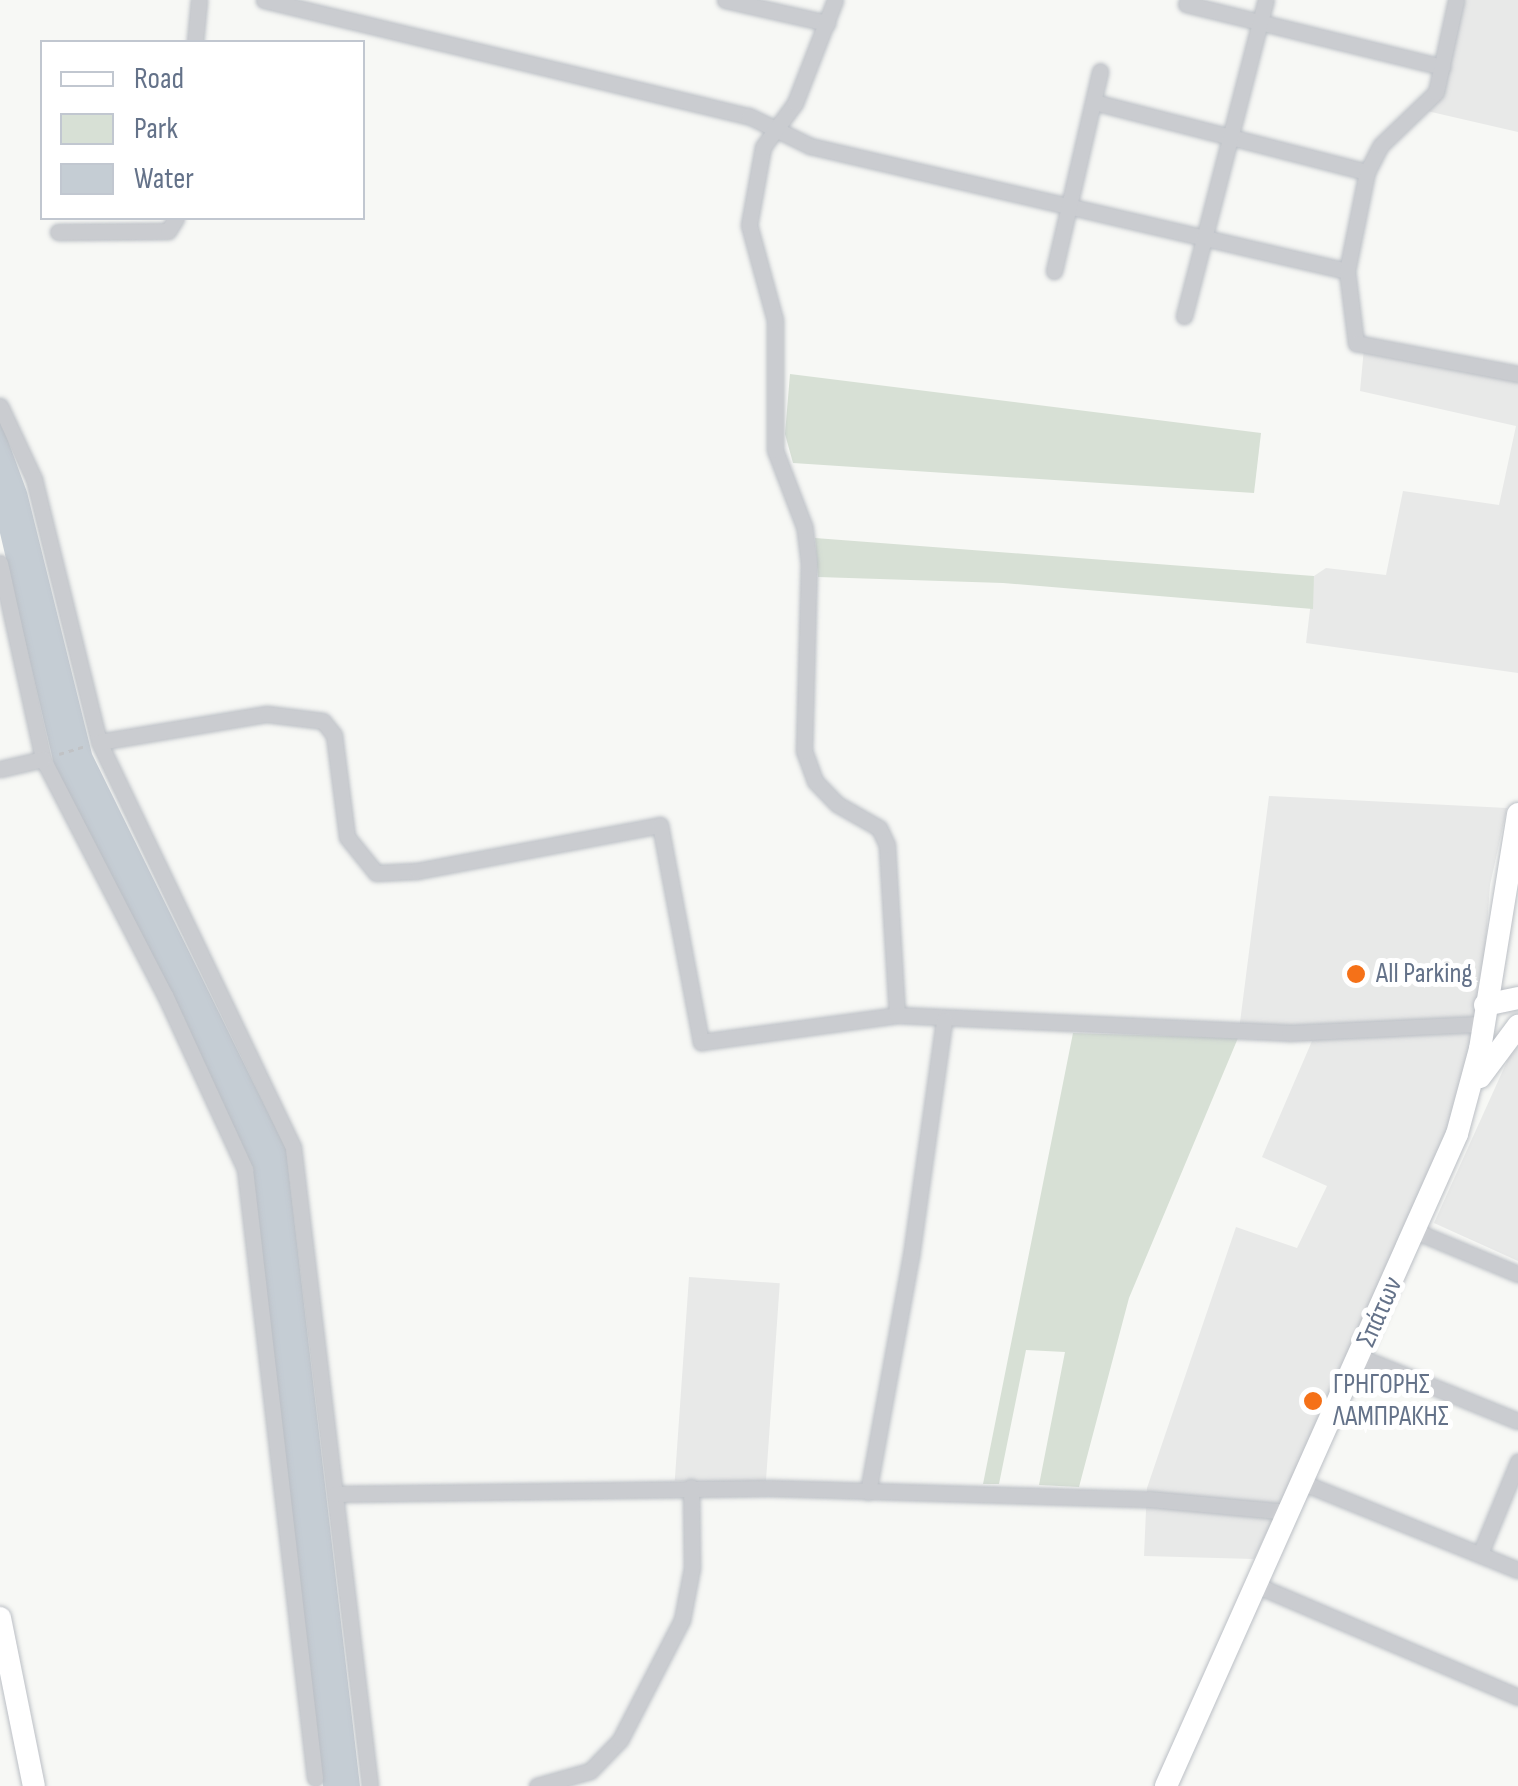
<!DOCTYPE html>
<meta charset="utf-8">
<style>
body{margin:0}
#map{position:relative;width:1518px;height:1786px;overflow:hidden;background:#f7f8f5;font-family:"Sofia Sans Condensed",sans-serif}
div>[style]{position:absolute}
.built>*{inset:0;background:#e8e9e8;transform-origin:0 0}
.green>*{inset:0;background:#d7e0d5}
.water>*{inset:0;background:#c5cdd4}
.path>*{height:2.5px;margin-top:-1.25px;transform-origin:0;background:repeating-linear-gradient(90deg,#c0c2c5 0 5px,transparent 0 10px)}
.roads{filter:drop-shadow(0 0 2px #bbbfc5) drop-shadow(0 0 2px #bbbfc5)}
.street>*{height:15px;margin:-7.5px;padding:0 7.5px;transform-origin:7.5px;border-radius:7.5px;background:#caccd0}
.secondary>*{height:22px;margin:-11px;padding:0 11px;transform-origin:11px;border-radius:11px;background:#fff}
.dots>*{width:28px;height:28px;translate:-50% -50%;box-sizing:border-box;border:5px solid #fff;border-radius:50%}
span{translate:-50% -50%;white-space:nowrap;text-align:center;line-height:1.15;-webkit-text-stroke:10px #fff;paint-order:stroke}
.poi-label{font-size:28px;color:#647289}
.left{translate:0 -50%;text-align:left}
.street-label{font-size:28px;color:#647289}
.legend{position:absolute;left:40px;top:40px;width:325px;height:180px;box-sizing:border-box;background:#fff;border:2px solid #c1c7d0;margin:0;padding:12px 18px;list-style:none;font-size:30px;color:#647289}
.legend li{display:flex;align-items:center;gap:20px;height:50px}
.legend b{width:50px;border:2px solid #c1c7d0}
</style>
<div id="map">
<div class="built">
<div style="clip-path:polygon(1461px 0,1518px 0,1518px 132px,1427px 111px,1443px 95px)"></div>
<div style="clip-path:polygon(1364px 348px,1518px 379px,1518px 673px,1306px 643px,1314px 576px,1326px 568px,1386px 575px,1403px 491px,1499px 505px,1516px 426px,1360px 391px)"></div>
<div style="clip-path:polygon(1269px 796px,1507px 808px,1490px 885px,1478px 1050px,1462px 1116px,1254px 1559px,1144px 1556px,1147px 1488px,1236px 1227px,1297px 1248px,1327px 1186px,1262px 1157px,1312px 1041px,1238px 1038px)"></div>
<div style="clip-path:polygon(1518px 1037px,1518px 1261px,1434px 1223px)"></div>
<div style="left:689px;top:1277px;width:91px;height:204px;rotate:4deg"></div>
</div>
<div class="green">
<div style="clip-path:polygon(790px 374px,1261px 433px,1254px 493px,793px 463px,785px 434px)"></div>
<div style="clip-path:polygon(815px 538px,1314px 576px,1313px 609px,1003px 583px,818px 577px)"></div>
<div style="clip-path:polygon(1073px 1033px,1238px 1038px,1129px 1298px,1079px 1487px,1039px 1485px,1065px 1352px,1026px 1350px,999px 1484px,983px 1484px)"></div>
</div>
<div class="water">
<div style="clip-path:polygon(0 419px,27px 492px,92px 754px,286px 1149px,360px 1786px,323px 1786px,248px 1162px,55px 769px,0 533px)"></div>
</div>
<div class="path">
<div style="left:59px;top:754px;width:27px;rotate:-17deg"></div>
</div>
<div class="roads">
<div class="street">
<div style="left:264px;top:0;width:499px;rotate:13.5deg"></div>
<div style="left:749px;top:116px;width:68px;rotate:26.2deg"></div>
<div style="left:810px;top:146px;width:551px;rotate:13.1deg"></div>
<div style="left:1347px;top:271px;width:73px;rotate:82.9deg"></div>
<div style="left:1356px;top:343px;width:165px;rotate:10.8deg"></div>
<div style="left:725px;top:0;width:105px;rotate:12.7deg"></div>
<div style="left:1186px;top:4px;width:264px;rotate:13.8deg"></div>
<div style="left:195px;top:42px;width:42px;rotate:-84.6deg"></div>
<div style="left:1094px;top:102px;width:282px;rotate:14.4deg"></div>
<div style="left:58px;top:232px;width:110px;rotate:-0.5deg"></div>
<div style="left:168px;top:231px;width:15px;rotate:-58deg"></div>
<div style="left:1054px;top:271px;width:205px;rotate:-77deg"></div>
<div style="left:1347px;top:271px;width:101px;rotate:-78.6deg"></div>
<div style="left:1367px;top:172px;width:30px;rotate:-63deg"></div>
<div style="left:1381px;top:145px;width:76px;rotate:-43.9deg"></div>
<div style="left:1436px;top:92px;width:94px;rotate:-77.7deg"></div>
<div style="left:1184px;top:316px;width:326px;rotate:-75.5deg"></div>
<div style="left:0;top:406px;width:81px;rotate:65deg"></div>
<div style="left:34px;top:479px;width:271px;rotate:76.1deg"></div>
<div style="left:99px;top:742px;width:449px;rotate:64.4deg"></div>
<div style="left:293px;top:1147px;width:644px;rotate:83.13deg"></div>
<div style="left:0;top:563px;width:201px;rotate:77.6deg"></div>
<div style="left:43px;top:759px;width:266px;rotate:62.7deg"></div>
<div style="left:165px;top:995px;width:192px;rotate:65.3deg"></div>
<div style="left:245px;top:1169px;width:613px;rotate:83.44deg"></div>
<div style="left:99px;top:742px;width:170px;rotate:-9.5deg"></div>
<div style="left:267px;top:714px;width:56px;rotate:7.1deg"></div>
<div style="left:323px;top:721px;width:18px;rotate:52deg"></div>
<div style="left:334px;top:735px;width:103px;rotate:82.7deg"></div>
<div style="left:347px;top:837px;width:46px;rotate:51.1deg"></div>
<div style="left:376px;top:873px;width:41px;rotate:-2.8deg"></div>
<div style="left:417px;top:871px;width:247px;rotate:-10.7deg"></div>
<div style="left:660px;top:825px;width:221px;rotate:79.3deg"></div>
<div style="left:701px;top:1042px;width:198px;rotate:-7.8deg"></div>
<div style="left:897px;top:1015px;width:170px;rotate:-93.4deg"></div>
<div style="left:887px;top:845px;width:19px;rotate:-115deg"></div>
<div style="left:879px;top:828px;width:48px;rotate:-150.3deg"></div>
<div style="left:837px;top:804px;width:32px;rotate:-134deg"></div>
<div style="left:815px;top:781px;width:32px;rotate:-110deg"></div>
<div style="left:804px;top:751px;width:187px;rotate:-88.5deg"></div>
<div style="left:809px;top:564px;width:38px;rotate:-97deg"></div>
<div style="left:804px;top:526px;width:81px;rotate:-110.9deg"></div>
<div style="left:775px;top:450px;width:130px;rotate:-90deg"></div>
<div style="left:775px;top:320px;width:98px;rotate:-105.3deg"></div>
<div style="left:749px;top:225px;width:79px;rotate:-79.8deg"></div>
<div style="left:763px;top:147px;width:54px;rotate:-54deg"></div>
<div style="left:795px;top:103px;width:110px;rotate:-68.8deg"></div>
<div style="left:0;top:769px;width:44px;rotate:-13.1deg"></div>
<div style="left:897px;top:1015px;width:392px;rotate:2.6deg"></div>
<div style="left:1289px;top:1033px;width:194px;rotate:-2.7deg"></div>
<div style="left:1415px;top:1231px;width:112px;rotate:22.7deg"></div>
<div style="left:1360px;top:1357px;width:170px;rotate:22.1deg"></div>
<div style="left:1301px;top:1482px;width:234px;rotate:22.1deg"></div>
<div style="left:868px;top:1492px;width:240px;rotate:-79.7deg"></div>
<div style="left:911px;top:1256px;width:238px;rotate:-82deg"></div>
<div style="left:335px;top:1494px;width:434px;rotate:-0.8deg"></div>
<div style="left:769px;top:1488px;width:380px;rotate:1.7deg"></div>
<div style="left:1149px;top:1499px;width:140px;rotate:5.3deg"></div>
<div style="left:1480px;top:1554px;width:100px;rotate:-67.6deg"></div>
<div style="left:1256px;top:1585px;width:285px;rotate:23.1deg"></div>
<div style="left:537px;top:1786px;width:55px;rotate:-15.8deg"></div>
<div style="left:590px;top:1771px;width:43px;rotate:-45.9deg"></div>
<div style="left:620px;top:1740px;width:135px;rotate:-62.7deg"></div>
<div style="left:682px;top:1620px;width:53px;rotate:-79.1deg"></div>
<div style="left:692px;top:1568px;width:81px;rotate:-90.7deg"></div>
</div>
<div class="secondary">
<div style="left:1485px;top:1005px;width:34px;rotate:-12deg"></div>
<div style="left:1480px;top:1077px;width:64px;rotate:-53.3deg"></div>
<div style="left:0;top:1618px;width:171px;rotate:78.6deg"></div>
<div style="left:1166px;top:1786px;width:714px;rotate:-65.95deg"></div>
<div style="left:1457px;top:1134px;width:88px;rotate:-74.9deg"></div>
<div style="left:1480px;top:1049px;width:238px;rotate:-80.8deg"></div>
</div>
</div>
<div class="dots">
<div style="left:1356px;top:974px;background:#f57118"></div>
<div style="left:1313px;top:1401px;background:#f57118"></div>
</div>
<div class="poi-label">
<span class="left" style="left:1376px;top:974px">All Parking</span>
<span class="left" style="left:1333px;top:1401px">ΓΡΗΓΟΡΗΣ<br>ΛΑΜΠΡΑΚΗΣ</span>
</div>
<div class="street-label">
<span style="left:1380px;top:1312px;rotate:-66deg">Σπάτων</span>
</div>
<ul class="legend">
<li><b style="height:12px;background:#fff"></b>Road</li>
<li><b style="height:28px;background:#d7e0d5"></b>Park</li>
<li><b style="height:28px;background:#c5cdd4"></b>Water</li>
</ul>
</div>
